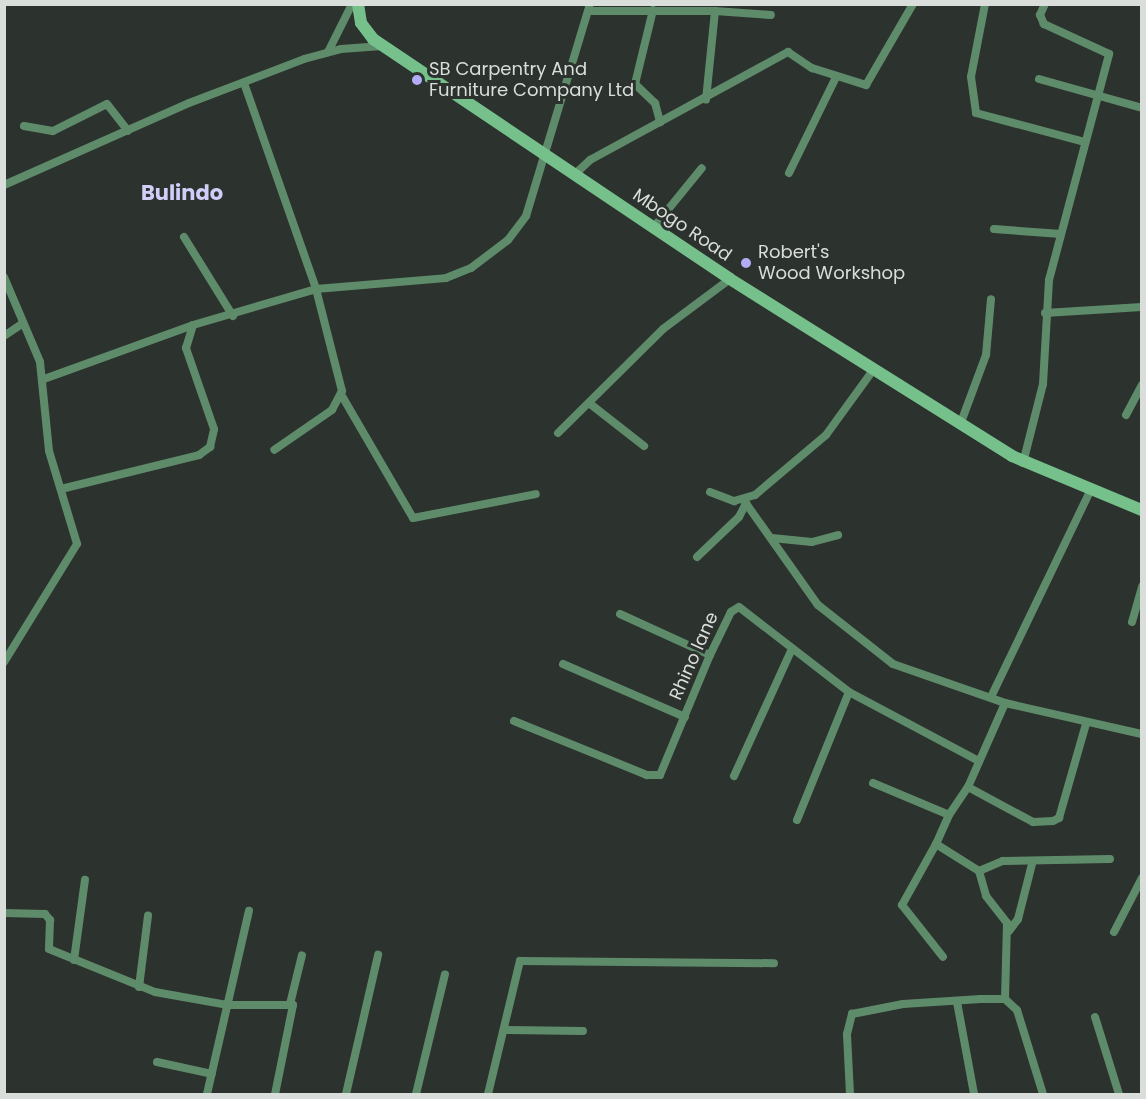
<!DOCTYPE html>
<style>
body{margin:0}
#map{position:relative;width:1146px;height:1099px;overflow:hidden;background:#2c322d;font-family:Poppins,sans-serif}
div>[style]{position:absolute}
.street>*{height:8px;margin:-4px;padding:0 4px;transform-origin:4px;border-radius:4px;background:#5e8c6b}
.secondary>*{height:12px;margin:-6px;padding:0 6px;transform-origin:6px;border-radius:6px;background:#75c08b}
.dots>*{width:16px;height:16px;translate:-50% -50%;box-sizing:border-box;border:3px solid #2c322d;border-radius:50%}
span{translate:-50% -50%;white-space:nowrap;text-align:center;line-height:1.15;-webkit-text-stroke:6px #2c322d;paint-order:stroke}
.poi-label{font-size:18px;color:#dadedb}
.left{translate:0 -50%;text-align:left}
.street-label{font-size:18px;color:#dadedb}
.quarter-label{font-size:21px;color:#d0cef9;font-weight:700}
.frame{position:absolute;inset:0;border:6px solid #dadedb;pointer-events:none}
</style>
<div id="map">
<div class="street">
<div style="left:985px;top:4px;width:74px;rotate:100.9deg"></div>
<div style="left:971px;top:77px;width:36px;rotate:82deg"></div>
<div style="left:976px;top:113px;width:112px;rotate:15deg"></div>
<div style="left:653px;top:10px;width:76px;rotate:103.7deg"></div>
<div style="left:635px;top:84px;width:28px;rotate:44deg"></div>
<div style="left:655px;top:103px;width:20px;rotate:75deg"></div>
<div style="left:589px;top:11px;width:126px"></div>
<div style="left:715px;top:11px;width:89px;rotate:95.8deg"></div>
<div style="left:715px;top:11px;width:56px;rotate:4.1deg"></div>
<div style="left:328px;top:52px;width:54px;rotate:-63.4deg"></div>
<div style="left:1039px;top:79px;width:107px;rotate:15.7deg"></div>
<div style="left:244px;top:83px;width:218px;rotate:70.7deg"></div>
<div style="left:316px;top:289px;width:105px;rotate:75.7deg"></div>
<div style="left:342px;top:391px;width:21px;rotate:118deg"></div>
<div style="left:332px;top:410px;width:70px;rotate:145.4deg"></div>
<div style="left:24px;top:126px;width:29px;rotate:10deg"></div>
<div style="left:53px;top:131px;width:60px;rotate:-26.6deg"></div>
<div style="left:107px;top:104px;width:34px;rotate:52deg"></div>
<div style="left:789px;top:173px;width:107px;rotate:-63.9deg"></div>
<div style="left:574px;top:175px;width:22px;rotate:-43deg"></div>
<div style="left:590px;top:160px;width:226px;rotate:-28.6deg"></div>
<div style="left:788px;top:52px;width:29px;rotate:34deg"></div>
<div style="left:812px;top:68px;width:57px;rotate:17.5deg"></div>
<div style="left:866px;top:85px;width:94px;rotate:-59.9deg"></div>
<div style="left:4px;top:185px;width:202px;rotate:-23.9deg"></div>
<div style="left:189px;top:103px;width:123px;rotate:-20.9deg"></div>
<div style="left:304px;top:59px;width:38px;rotate:-15deg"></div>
<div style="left:341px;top:49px;width:41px;rotate:-4.2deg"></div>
<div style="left:653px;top:228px;width:77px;rotate:-50.8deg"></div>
<div style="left:994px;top:229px;width:67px;rotate:4.3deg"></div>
<div style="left:184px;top:237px;width:93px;rotate:58.2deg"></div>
<div style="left:4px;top:277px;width:92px;rotate:67deg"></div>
<div style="left:40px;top:362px;width:89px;rotate:84.2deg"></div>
<div style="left:49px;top:451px;width:97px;rotate:73.2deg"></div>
<div style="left:77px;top:544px;width:139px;rotate:121.7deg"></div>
<div style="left:1045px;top:313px;width:97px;rotate:-3.5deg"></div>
<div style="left:4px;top:336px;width:23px;rotate:-34deg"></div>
<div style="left:44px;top:379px;width:158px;rotate:-19.9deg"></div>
<div style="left:342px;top:396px;width:141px;rotate:59.8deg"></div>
<div style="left:413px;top:518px;width:125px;rotate:-11deg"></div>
<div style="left:589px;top:403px;width:70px;rotate:38deg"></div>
<div style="left:1126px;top:415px;width:34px;rotate:-62deg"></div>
<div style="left:960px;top:425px;width:75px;rotate:-69.6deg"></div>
<div style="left:986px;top:355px;width:56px;rotate:-84.9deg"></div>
<div style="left:558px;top:433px;width:148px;rotate:-44.7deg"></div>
<div style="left:663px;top:329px;width:84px;rotate:-36.7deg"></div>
<div style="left:1023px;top:463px;width:81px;rotate:-75.8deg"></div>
<div style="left:1043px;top:384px;width:104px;rotate:-86.7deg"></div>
<div style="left:1049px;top:280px;width:234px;rotate:-75.1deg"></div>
<div style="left:1109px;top:54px;width:72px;rotate:-155.2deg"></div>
<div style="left:1044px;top:24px;width:10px;rotate:-114deg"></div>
<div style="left:1040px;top:15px;width:12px;rotate:-66deg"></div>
<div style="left:61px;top:489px;width:142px;rotate:-13.8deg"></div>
<div style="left:199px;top:455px;width:14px;rotate:-36deg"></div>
<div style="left:210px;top:447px;width:18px;rotate:-77deg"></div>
<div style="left:214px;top:429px;width:86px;rotate:-109.1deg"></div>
<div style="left:186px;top:348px;width:24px;rotate:-73deg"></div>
<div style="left:193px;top:325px;width:128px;rotate:-16.3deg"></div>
<div style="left:316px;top:289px;width:130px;rotate:-4.8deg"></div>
<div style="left:446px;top:278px;width:27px;rotate:-22deg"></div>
<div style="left:471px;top:268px;width:46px;rotate:-37.1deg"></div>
<div style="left:508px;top:240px;width:30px;rotate:-53deg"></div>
<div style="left:526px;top:216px;width:221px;rotate:-73.2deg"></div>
<div style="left:710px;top:492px;width:26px;rotate:21deg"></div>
<div style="left:734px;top:501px;width:22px;rotate:-16deg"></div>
<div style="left:755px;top:495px;width:93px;rotate:-40.2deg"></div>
<div style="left:826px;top:435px;width:82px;rotate:-54deg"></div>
<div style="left:745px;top:502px;width:126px;rotate:54.7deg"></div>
<div style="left:818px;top:605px;width:95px;rotate:38.2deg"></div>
<div style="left:893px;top:664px;width:119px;rotate:19.2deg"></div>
<div style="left:1005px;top:703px;width:140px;rotate:12.8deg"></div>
<div style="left:772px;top:538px;width:40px;rotate:5.7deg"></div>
<div style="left:812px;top:542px;width:27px;rotate:-15deg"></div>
<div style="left:697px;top:557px;width:58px;rotate:-43.6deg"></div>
<div style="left:739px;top:517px;width:16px;rotate:-63deg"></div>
<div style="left:620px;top:614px;width:99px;rotate:24.5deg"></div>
<div style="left:1132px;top:622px;width:37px;rotate:-74deg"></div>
<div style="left:563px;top:664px;width:133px;rotate:23.5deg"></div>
<div style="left:991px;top:697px;width:229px;rotate:-64.3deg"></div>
<div style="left:514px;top:721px;width:144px;rotate:22.1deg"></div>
<div style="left:647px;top:775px;width:13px"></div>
<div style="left:660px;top:775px;width:130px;rotate:-67.4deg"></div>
<div style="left:710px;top:655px;width:48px;rotate:-64deg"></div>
<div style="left:731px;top:612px;width:9px;rotate:-32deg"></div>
<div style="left:739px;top:607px;width:139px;rotate:37.7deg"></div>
<div style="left:849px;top:692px;width:147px;rotate:28deg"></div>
<div style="left:734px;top:776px;width:137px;rotate:-65.5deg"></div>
<div style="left:873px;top:783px;width:82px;rotate:22.8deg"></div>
<div style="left:949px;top:815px;width:34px;rotate:-56deg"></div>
<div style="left:968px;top:787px;width:92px;rotate:-66.2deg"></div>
<div style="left:968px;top:787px;width:74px;rotate:28.3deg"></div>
<div style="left:1033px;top:822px;width:20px;rotate:-3deg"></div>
<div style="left:1053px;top:821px;width:7px;rotate:-27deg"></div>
<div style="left:1059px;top:818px;width:98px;rotate:-74deg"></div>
<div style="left:949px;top:815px;width:32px;rotate:114deg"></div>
<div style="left:936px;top:844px;width:51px;rotate:32.1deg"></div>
<div style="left:979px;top:871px;width:26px;rotate:74deg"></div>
<div style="left:986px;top:896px;width:34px;rotate:52deg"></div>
<div style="left:1007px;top:923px;width:76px;rotate:91.5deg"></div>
<div style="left:797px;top:820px;width:138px;rotate:-67.9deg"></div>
<div style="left:936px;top:844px;width:70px;rotate:119.1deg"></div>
<div style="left:902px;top:905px;width:66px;rotate:51.7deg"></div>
<div style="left:979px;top:871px;width:26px;rotate:-23deg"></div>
<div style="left:1003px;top:861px;width:107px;rotate:-1.1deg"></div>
<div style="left:4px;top:913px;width:41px;rotate:1.4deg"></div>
<div style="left:45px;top:914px;width:8px;rotate:50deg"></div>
<div style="left:50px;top:920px;width:29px;rotate:92deg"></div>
<div style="left:49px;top:949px;width:114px;rotate:22.1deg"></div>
<div style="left:155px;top:992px;width:73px;rotate:10.2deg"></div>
<div style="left:227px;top:1005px;width:66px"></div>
<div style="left:293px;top:1005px;width:91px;rotate:101.4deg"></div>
<div style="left:1009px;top:931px;width:15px;rotate:-53deg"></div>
<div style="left:1018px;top:919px;width:57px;rotate:-75.7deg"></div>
<div style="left:1114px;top:932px;width:61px;rotate:-62.6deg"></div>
<div style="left:74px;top:960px;width:81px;rotate:-82.2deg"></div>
<div style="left:139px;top:987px;width:72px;rotate:-82.8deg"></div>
<div style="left:957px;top:1002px;width:94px;rotate:79.5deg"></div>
<div style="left:290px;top:1004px;width:50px;rotate:-76.2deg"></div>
<div style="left:1095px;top:1017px;width:81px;rotate:72.7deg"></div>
<div style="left:504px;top:1030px;width:79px;rotate:0.7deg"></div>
<div style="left:157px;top:1062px;width:56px;rotate:12.3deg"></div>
<div style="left:207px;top:1094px;width:188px;rotate:-77.1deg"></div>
<div style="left:346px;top:1094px;width:143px;rotate:-77deg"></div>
<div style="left:416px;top:1094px;width:123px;rotate:-76.4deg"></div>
<div style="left:488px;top:1094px;width:137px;rotate:-76.5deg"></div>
<div style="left:520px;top:961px;width:254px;rotate:0.5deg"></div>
<div style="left:850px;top:1094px;width:60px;rotate:-92.9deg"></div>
<div style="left:847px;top:1034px;width:21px;rotate:-76deg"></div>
<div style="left:852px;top:1014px;width:52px;rotate:-11.1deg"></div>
<div style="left:903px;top:1004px;width:78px;rotate:-3.7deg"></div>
<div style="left:981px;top:999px;width:24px"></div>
<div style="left:1005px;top:999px;width:16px;rotate:43deg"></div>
<div style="left:1017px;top:1010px;width:88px;rotate:72.8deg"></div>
</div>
<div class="secondary">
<div style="left:358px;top:4px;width:19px;rotate:81deg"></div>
<div style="left:361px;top:23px;width:20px;rotate:53deg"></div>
<div style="left:373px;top:39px;width:430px;rotate:33.9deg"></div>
<div style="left:730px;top:279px;width:333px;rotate:32.1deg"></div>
<div style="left:1012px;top:456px;width:141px;rotate:22.6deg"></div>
</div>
<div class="dots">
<div style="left:417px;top:80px;background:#b3adf9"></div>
<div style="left:746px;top:263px;background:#b3adf9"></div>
</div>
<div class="poi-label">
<span class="left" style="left:429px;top:80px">SB Carpentry And<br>Furniture Company Ltd</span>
<span class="left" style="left:758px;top:263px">Robert's<br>Wood Workshop</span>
</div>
<div class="street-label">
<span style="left:682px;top:225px;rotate:34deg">Mbogo Road</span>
<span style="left:694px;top:656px;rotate:-66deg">Rhino lane</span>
</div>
<div class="quarter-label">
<span style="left:182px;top:193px">Bulindo</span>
</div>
<div class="frame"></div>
</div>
